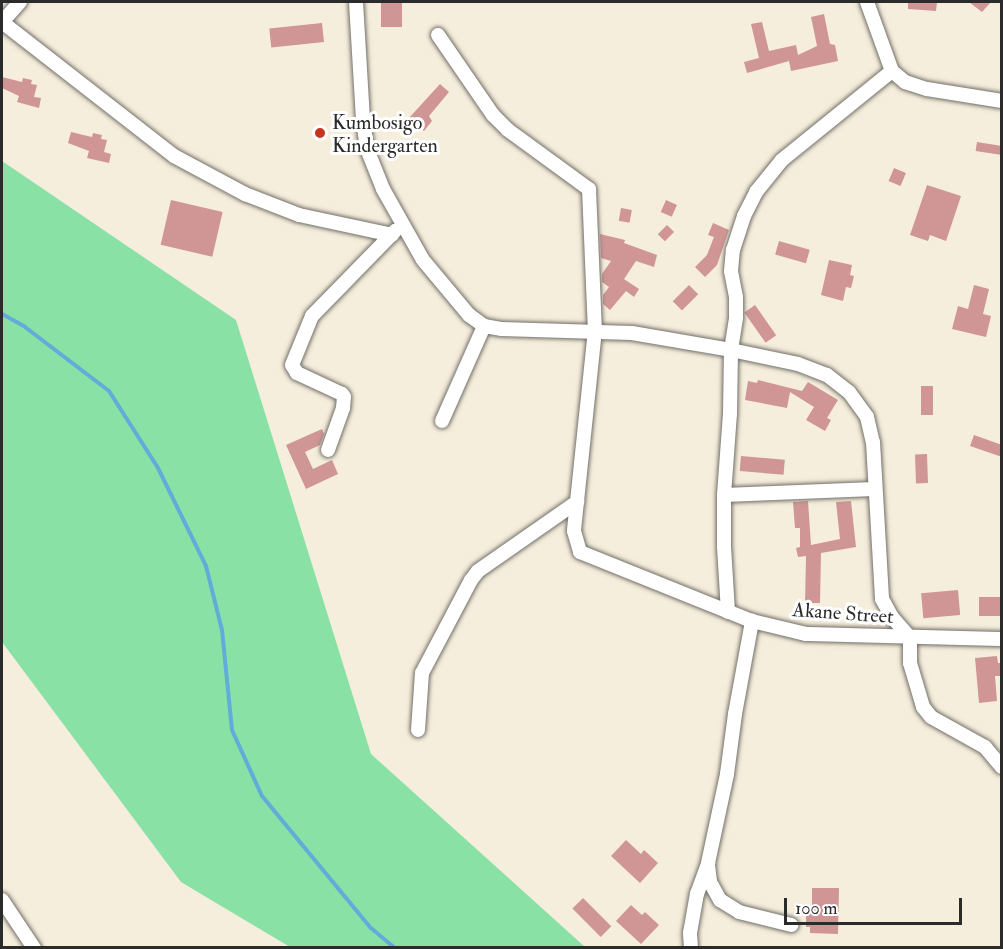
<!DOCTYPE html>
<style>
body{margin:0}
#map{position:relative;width:1003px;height:949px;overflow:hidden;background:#f6eedc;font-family:"IM FELL Double Pica",serif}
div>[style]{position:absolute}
.green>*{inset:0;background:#89e1a5}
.stream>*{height:4px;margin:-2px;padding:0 2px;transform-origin:2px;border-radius:2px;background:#62acda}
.building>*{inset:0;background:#cf9695;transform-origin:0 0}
.roads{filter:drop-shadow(0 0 2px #726f69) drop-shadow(0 0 2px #726f69)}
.minor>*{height:14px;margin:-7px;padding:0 7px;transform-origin:7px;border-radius:7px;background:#fff}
.dots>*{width:16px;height:16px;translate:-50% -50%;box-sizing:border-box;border:3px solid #fff;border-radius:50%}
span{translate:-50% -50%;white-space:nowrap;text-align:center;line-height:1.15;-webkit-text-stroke:6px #fff;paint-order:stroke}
.poi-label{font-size:20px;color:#2b2b2b}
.left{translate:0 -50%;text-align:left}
.street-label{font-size:20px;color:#2b2b2b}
.frame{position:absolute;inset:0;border:3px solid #2b2b2b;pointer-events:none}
.scale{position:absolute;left:784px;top:898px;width:178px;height:27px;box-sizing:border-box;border:3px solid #2b2b2b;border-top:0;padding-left:8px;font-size:18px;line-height:21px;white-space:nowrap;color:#2b2b2b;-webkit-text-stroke:4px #fff;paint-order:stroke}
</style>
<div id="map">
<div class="green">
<div style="clip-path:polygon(2px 161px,236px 320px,371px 754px,585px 947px,290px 947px,181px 882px,2px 642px)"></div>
</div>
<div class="stream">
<div style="left:2px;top:314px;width:26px;rotate:29deg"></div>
<div style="left:25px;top:327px;width:106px;rotate:37.3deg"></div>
<div style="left:109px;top:391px;width:91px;rotate:57.5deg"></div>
<div style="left:158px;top:468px;width:109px;rotate:63.9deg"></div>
<div style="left:206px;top:566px;width:66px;rotate:76deg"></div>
<div style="left:222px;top:630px;width:100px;rotate:84.3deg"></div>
<div style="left:232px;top:730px;width:72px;rotate:65.6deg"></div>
<div style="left:262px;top:796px;width:171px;rotate:50.5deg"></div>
<div style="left:371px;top:928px;width:31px;rotate:40deg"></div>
</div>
<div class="building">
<div style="left:381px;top:2px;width:21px;height:25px"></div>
<div style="clip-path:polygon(908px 2px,937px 2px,936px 11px,908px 9px)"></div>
<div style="clip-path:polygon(969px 2px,991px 2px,982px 12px)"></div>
<div style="clip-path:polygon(824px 14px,830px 44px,835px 45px,838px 61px,791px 71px,789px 61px,747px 73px,744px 62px,759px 58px,751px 24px,762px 22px,769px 51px,796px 45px,798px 55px,817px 46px,811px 17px)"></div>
<div style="left:322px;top:23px;width:19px;height:53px;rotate:84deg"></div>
<div style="clip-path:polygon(2px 77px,22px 82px,23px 78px,32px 80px,31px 84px,37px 85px,34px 97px,41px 98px,39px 108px,17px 102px,19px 96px,2px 88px)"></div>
<div style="clip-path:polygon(440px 84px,449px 92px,429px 116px,432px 121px,424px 131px,409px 118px)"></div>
<div style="clip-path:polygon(71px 132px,92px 137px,93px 133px,102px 135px,101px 139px,107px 140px,104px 152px,111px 154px,109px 163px,87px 158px,89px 151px,68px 143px)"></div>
<div style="left:977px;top:142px;width:25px;height:9px;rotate:9deg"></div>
<div style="left:894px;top:168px;width:13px;height:14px;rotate:23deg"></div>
<div style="clip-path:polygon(927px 185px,961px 196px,946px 241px,930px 235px,928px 241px,910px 235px)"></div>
<div style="left:171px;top:200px;width:53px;height:46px;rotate:13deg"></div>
<div style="left:666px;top:200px;width:12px;height:13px;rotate:24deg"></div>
<div style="left:621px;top:208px;width:11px;height:13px;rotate:10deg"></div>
<div style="clip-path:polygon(713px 223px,729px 230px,717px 265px,705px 277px,695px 267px,707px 255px,714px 237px,708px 235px)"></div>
<div style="left:667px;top:225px;width:10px;height:13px;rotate:45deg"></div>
<div style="clip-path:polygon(600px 234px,625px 240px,624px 243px,657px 255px,654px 267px,636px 261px,624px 279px,639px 289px,634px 297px,626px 291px,610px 310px,603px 304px,603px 295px,609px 287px,602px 282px,602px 274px,611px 261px,601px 258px)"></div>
<div style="left:779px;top:241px;width:32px;height:14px;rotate:16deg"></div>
<div style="clip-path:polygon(829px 260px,852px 265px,850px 275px,854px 276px,851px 288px,846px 287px,843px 301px,821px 295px)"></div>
<div style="left:689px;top:285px;width:13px;height:23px;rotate:45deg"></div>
<div style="clip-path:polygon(974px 285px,989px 289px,983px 314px,991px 316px,986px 337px,952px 329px,958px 306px,968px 309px)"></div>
<div style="left:755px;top:305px;width:37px;height:13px;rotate:55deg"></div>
<div style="clip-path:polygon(758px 380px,802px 391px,808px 382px,838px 400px,827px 418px,831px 420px,825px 431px,806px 420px,814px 407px,790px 392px,787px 408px,745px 400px,748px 381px,757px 383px)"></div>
<div style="left:921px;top:386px;width:12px;height:29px"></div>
<div style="clip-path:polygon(322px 429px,324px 434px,320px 445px,305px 452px,313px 469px,332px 460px,338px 474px,306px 489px,286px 445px)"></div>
<div style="clip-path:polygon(974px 435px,1002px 445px,1002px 457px,970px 446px)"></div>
<div style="left:927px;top:454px;width:29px;height:12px;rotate:88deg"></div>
<div style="left:741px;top:456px;width:44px;height:15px;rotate:5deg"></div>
<div style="clip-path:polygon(808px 501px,811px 545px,840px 539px,836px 502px,851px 501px,856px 547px,821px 553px,820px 603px,805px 603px,806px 556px,798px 557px,796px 548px,800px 547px,800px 528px,795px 528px,793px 502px)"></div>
<div style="left:958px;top:590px;width:25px;height:37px;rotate:85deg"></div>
<div style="left:1002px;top:597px;width:19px;height:23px;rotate:90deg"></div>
<div style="clip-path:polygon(997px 656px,998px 663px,1002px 663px,1002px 676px,995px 676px,997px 701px,979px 703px,975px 658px)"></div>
<div style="clip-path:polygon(626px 840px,641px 854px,644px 850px,658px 863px,640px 883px,611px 856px)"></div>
<div style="clip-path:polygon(812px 888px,839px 888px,838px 934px,810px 933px,810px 927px,806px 927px,806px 911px,812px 911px)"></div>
<div style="left:583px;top:898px;width:40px;height:15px;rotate:45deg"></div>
<div style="clip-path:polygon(631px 905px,642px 915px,645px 912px,659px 925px,641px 944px,616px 921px)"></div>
</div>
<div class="roads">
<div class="minor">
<div style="left:356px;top:2px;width:118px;rotate:86.6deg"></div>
<div style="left:363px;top:120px;width:29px;rotate:82deg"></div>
<div style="left:367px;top:149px;width:43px;rotate:68.2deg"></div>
<div style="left:383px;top:189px;width:81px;rotate:60.6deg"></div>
<div style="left:423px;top:260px;width:72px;rotate:50.1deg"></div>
<div style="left:469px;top:315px;width:19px;rotate:36deg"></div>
<div style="left:484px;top:326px;width:17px;rotate:10deg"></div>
<div style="left:501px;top:329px;width:131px;rotate:1.7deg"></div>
<div style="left:632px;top:333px;width:100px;rotate:9.7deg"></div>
<div style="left:731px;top:350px;width:68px;rotate:11.8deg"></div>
<div style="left:798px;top:364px;width:31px;rotate:21deg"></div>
<div style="left:827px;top:375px;width:28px;rotate:38deg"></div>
<div style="left:849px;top:392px;width:31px;rotate:54deg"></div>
<div style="left:867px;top:417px;width:26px;rotate:77deg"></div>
<div style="left:873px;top:442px;width:157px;rotate:86.7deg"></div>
<div style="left:882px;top:599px;width:21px;rotate:61deg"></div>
<div style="left:892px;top:617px;width:28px;rotate:49deg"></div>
<div style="left:910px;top:638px;width:25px;rotate:90deg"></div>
<div style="left:910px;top:663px;width:46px;rotate:73.5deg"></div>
<div style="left:923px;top:707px;width:13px;rotate:51deg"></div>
<div style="left:931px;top:717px;width:62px;rotate:29.1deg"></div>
<div style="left:985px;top:747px;width:26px;rotate:50deg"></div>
<div style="left:867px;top:2px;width:73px;rotate:70.1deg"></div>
<div style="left:892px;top:71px;width:17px;rotate:40deg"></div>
<div style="left:905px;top:82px;width:23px;rotate:18deg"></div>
<div style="left:927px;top:89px;width:76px;rotate:9.1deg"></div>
<div style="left:2px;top:22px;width:218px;rotate:37.9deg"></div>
<div style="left:174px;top:156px;width:81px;rotate:28.2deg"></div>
<div style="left:245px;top:194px;width:58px;rotate:21.3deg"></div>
<div style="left:299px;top:215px;width:95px;rotate:12.1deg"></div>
<div style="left:2px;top:22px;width:27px;rotate:-48deg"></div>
<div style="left:438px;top:35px;width:97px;rotate:55.5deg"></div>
<div style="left:493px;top:115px;width:21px;rotate:45deg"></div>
<div style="left:508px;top:130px;width:100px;rotate:36.1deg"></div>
<div style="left:589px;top:189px;width:141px;rotate:87.6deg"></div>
<div style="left:595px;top:330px;width:202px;rotate:96deg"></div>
<div style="left:574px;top:531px;width:22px;rotate:74deg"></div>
<div style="left:580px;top:552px;width:185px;rotate:21.9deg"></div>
<div style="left:752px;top:621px;width:56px;rotate:13.5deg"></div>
<div style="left:806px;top:634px;width:196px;rotate:1.5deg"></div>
<div style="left:442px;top:421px;width:104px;rotate:-66.1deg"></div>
<div style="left:328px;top:450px;width:45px;rotate:-70.3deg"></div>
<div style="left:343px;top:408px;width:11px;rotate:-85deg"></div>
<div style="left:344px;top:397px;width:4px;rotate:-124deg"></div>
<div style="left:342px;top:394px;width:50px;rotate:-155deg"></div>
<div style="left:297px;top:373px;width:9px;rotate:-122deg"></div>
<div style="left:292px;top:365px;width:53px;rotate:-67.8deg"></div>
<div style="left:312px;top:316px;width:119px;rotate:-45.7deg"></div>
<div style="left:724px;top:495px;width:150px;rotate:-2.3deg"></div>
<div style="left:728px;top:612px;width:65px;rotate:-93.5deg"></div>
<div style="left:724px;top:547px;width:52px;rotate:-90deg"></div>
<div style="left:724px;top:495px;width:81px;rotate:-85.8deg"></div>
<div style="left:730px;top:414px;width:64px;rotate:-89.1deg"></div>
<div style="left:731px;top:350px;width:33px;rotate:-81deg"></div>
<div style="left:736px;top:317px;width:20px;rotate:-90deg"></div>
<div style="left:736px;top:297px;width:26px;rotate:-101deg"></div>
<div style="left:731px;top:271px;width:21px;rotate:-85deg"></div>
<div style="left:733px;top:250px;width:36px;rotate:-72deg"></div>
<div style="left:744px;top:216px;width:27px;rotate:-63deg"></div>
<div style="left:756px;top:192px;width:41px;rotate:-50.9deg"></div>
<div style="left:782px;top:160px;width:141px;rotate:-39deg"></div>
<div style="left:418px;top:730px;width:57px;rotate:-86deg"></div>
<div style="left:422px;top:673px;width:105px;rotate:-62.2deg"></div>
<div style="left:471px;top:580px;width:11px;rotate:-52deg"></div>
<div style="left:478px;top:571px;width:121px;rotate:-34.9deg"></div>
<div style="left:708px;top:865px;width:17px;rotate:83deg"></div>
<div style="left:710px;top:882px;width:21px;rotate:61deg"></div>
<div style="left:720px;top:900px;width:22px;rotate:32deg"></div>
<div style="left:739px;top:912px;width:54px;rotate:14deg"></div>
<div style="left:2px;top:900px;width:58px;rotate:56.3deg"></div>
<div style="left:691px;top:948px;width:15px;rotate:-94deg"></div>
<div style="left:690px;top:933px;width:40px;rotate:-80deg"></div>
<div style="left:697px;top:894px;width:33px;rotate:-70deg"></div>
<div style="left:708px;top:863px;width:91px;rotate:-77.9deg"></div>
<div style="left:727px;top:774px;width:61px;rotate:-82.4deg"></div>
<div style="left:735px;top:714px;width:95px;rotate:-79.6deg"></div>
</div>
</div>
<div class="dots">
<div style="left:320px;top:133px;background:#c8321e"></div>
</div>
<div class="poi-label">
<span class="left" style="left:332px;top:134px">Kumbosigo<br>Kindergarten</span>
</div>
<div class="street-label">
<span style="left:843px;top:613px;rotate:4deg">Akane Street</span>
</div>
<div class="frame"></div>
<div class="scale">100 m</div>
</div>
